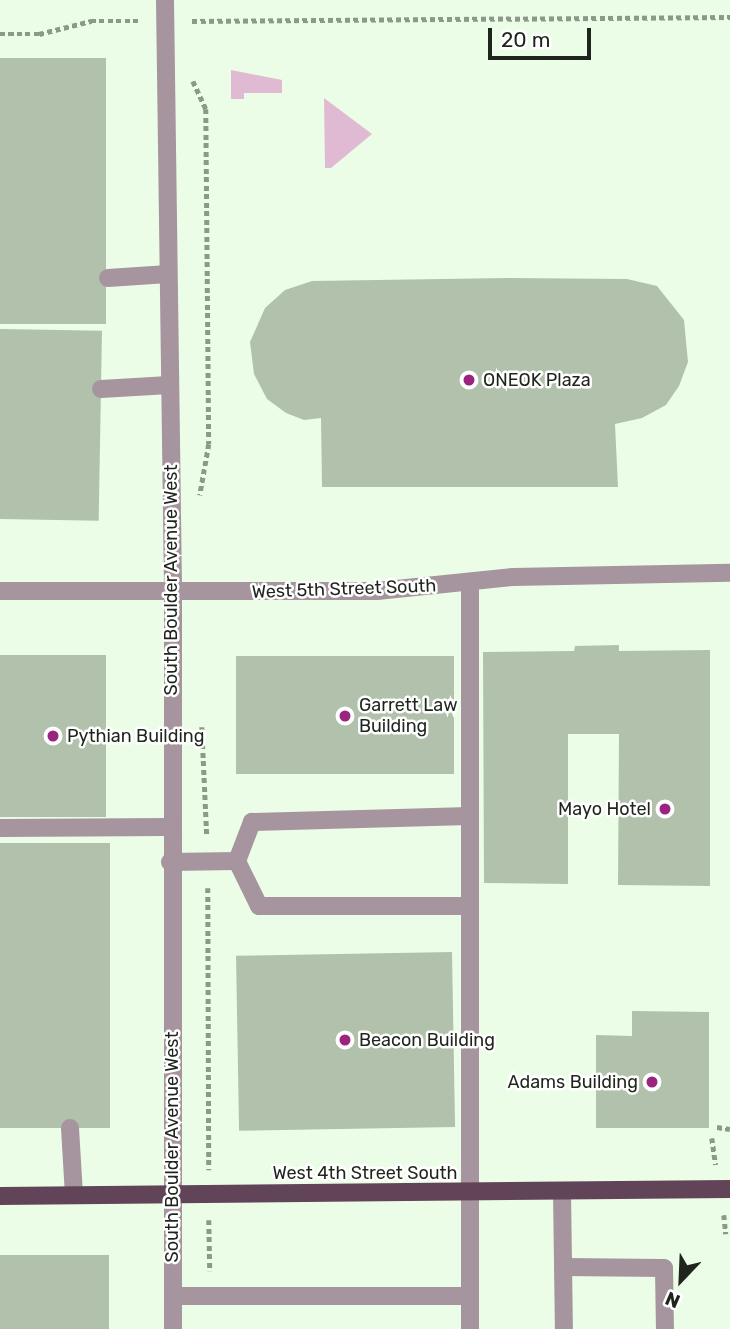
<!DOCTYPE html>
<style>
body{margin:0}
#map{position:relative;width:730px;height:1329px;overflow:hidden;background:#ecfde7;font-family:Rubik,sans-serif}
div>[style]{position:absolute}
.green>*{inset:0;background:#e0bad2}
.building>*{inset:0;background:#b1c1ac;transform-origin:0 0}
.path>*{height:4.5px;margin-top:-2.25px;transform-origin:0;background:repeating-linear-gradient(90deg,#8c9888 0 5px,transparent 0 8.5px)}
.minor>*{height:18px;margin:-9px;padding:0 9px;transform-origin:9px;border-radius:9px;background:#a6949f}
.major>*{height:18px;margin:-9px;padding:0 9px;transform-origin:9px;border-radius:9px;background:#624458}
.dots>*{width:19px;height:19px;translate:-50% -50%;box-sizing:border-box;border:4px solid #fff;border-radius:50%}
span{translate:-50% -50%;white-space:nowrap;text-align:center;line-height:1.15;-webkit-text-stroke:5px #fff;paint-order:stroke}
.poi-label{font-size:18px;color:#1f251d}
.left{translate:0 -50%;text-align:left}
.right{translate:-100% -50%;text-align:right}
.street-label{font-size:18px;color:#1f251d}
.north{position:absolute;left:646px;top:1245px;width:70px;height:70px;-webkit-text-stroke:5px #fff;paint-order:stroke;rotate:203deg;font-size:19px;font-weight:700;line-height:28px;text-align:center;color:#1f251d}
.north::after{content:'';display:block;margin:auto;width:24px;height:32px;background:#1f251d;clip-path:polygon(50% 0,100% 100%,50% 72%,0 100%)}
.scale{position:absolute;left:488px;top:28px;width:103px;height:32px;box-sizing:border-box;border:4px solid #1f251d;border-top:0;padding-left:9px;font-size:21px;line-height:24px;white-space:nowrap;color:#1f251d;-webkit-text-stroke:5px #fff;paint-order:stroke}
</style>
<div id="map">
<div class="green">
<div style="clip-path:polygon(231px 70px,282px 80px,282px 93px,244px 93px,244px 99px,231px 99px)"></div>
<div style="clip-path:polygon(324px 98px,372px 134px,331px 168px,325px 168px)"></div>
</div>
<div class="building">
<div style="left:0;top:58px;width:106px;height:266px"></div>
<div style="clip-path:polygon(507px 278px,627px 279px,657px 286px,684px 320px,688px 362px,679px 386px,666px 405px,642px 418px,615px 424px,618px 487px,322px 487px,321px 418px,304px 420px,286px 413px,267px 399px,254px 374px,250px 342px,265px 308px,285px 290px,312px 281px)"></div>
<div style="left:0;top:329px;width:102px;height:190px;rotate:1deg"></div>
<div style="clip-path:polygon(619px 645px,619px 651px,710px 650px,710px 886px,618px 885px,619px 734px,568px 734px,568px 884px,484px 883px,483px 652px,574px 651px,575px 646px)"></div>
<div style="left:0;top:655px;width:106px;height:162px"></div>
<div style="left:454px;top:656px;width:118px;height:218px;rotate:90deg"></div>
<div style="left:0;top:843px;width:110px;height:285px"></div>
<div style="left:452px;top:952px;width:175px;height:216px;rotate:89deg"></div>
<div style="clip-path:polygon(632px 1011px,709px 1012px,709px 1128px,596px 1128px,596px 1035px,632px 1036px)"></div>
<div style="left:0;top:1255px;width:109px;height:74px"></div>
</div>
<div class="path">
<div style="left:192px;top:21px;width:538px;rotate:-0.43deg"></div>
<div style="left:0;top:34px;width:39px"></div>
<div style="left:39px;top:34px;width:54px;rotate:-14deg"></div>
<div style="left:91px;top:21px;width:50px"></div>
<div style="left:193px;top:81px;width:31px;rotate:65deg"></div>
<div style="left:206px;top:109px;width:335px;rotate:89.5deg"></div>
<div style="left:209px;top:444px;width:52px;rotate:100deg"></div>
<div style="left:202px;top:727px;width:110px;rotate:87.4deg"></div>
<div style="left:208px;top:888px;width:282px;rotate:89.8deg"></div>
<div style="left:717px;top:1127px;width:13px;rotate:9deg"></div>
<div style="left:712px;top:1138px;width:27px;rotate:82deg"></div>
<div style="left:724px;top:1215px;width:19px;rotate:84deg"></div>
<div style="left:209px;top:1220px;width:51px;rotate:88.9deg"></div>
</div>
<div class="minor">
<div style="left:165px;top:0;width:591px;rotate:89.22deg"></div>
<div style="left:173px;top:591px;width:738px;rotate:90deg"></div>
<div style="left:108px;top:278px;width:60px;rotate:-3.8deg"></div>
<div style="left:101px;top:389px;width:68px;rotate:-3.4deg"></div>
<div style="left:0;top:591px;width:377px"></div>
<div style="left:377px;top:591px;width:137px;rotate:-5.9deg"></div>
<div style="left:513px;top:577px;width:217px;rotate:-1.1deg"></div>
<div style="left:0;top:828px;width:170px;rotate:-0.3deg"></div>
<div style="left:170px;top:862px;width:67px;rotate:-0.9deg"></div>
<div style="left:468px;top:906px;width:209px;rotate:180deg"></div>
<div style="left:259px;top:906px;width:50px;rotate:-116.1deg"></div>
<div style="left:237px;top:861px;width:42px;rotate:-69deg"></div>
<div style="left:252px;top:822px;width:217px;rotate:-1.6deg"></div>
<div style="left:70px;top:1128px;width:67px;rotate:86.6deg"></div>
<div style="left:562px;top:1192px;width:137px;rotate:89.2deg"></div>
<div style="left:563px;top:1267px;width:101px;rotate:0.6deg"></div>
<div style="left:664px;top:1268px;width:61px;rotate:89.1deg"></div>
<div style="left:173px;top:1296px;width:296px"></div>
<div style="left:470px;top:1329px;width:746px;rotate:-90deg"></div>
</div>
<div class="major">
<div style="left:0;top:1196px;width:730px;rotate:-0.55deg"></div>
</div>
<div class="dots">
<div style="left:469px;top:380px;background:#9b247e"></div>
<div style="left:345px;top:716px;background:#9b247e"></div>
<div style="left:53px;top:736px;background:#9b247e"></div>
<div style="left:665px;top:809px;background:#9b247e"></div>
<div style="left:345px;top:1040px;background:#9b247e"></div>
<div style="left:652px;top:1082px;background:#9b247e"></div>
</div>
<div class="poi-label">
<span class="left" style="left:483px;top:380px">ONEOK Plaza</span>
<span class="left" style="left:359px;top:716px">Garrett Law<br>Building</span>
<span class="left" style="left:67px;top:736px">Pythian Building</span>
<span class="right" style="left:651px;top:809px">Mayo Hotel</span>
<span class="left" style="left:359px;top:1040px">Beacon Building</span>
<span class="right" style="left:638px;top:1082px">Adams Building</span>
</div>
<div class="street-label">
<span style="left:171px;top:580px;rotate:-90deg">South Boulder Avenue West</span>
<span style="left:344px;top:589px;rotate:-2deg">West 5th Street South</span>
<span style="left:172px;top:1147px;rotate:-90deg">South Boulder Avenue West</span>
<span style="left:365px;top:1173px">West 4th Street South</span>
</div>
<div class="north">N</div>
<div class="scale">20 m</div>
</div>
